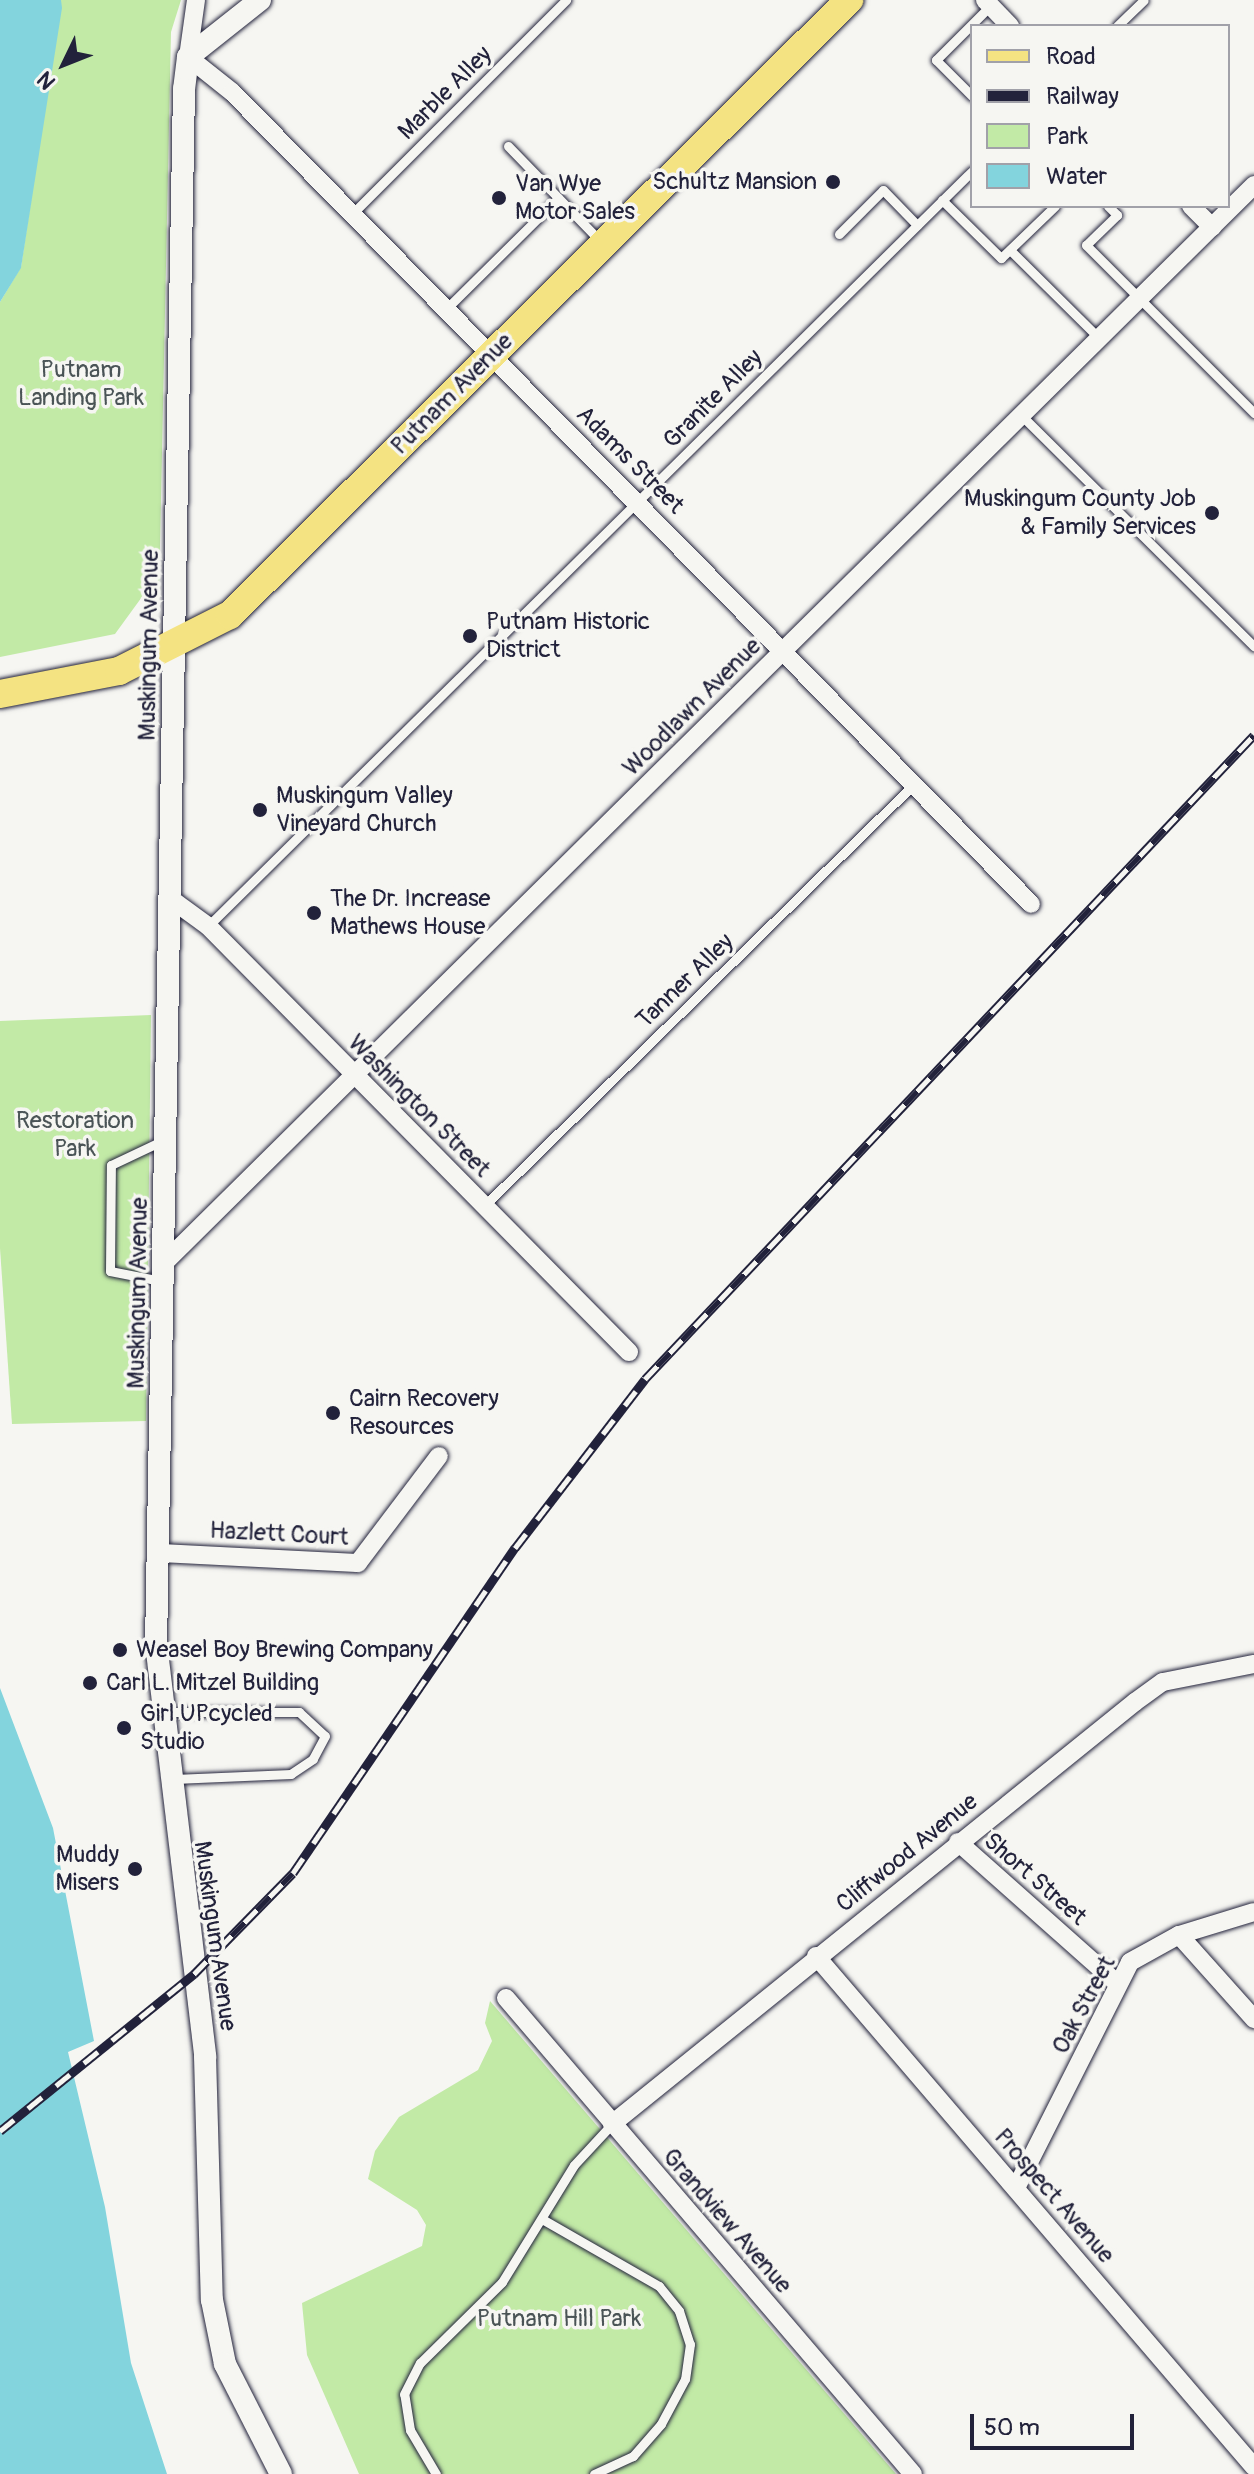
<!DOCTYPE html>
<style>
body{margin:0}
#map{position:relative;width:1254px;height:2474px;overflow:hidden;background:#f6f6f2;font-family:Pangolin,sans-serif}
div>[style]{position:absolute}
.green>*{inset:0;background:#c2eaa6}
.water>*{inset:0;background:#83d4dd}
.roads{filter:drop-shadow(0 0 2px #22223b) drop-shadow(0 0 2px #22223b)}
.service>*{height:9px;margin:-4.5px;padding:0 4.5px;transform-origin:4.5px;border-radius:4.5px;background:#f6f6f2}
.minor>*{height:18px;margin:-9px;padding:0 9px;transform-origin:9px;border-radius:9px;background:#f6f6f2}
.tertiary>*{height:22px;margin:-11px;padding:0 11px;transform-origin:11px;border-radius:11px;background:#f6f6f2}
.primary>*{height:28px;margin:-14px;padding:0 14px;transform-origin:14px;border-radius:14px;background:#f4e382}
.rail>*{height:9px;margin-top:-4.5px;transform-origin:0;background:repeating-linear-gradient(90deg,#f6f6f2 0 18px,#22223b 0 36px);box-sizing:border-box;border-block:2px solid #22223b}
.dots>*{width:22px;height:22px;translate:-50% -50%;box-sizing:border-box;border:4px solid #f6f6f2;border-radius:50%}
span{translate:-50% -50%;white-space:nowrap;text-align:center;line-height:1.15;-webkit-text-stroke:7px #f6f6f2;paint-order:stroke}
.street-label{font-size:24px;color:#22223b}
.poi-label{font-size:24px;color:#22223b}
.right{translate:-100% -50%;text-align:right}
.left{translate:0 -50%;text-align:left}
.park-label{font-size:24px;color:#4a5456}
.legend{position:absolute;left:970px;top:24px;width:260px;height:184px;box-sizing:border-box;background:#f6f6f2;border:2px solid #a1a1a9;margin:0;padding:10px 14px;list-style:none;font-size:24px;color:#22223b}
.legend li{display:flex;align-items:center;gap:16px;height:40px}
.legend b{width:40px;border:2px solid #a1a1a9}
.north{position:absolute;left:24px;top:24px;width:80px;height:80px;-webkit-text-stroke:6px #f6f6f2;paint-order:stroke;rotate:227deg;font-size:22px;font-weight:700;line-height:32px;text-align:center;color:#22223b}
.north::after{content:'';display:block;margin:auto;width:28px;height:36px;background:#22223b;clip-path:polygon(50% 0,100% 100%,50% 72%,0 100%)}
.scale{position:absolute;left:970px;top:2414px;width:164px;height:36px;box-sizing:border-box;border:4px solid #22223b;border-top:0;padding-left:10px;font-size:24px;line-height:28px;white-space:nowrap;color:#22223b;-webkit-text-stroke:6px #f6f6f2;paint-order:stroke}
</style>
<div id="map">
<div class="green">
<div style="clip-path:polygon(61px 0,181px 0,171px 32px,159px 592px,147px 590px,115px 634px,0 657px,0 302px,21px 267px)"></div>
<div style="clip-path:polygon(151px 1015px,146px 1421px,12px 1424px,0 1248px,0 1021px)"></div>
<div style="clip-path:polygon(490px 2001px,896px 2474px,359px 2474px,307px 2355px,302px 2303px,422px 2246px,426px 2225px,417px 2210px,368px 2179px,375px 2151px,399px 2117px,478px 2070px,492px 2041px,485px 2023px)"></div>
</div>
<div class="water">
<div style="clip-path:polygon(0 0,61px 0,62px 8px,21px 268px,0 302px)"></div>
<div style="clip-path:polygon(0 1688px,53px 1828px,94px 2041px,68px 2052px,105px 2207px,131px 2363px,167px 2474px,0 2474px)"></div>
</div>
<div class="roads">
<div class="service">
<div style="left:1117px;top:26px;width:37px;rotate:-44deg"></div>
<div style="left:972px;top:96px;width:51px;rotate:-135deg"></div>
<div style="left:936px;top:60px;width:76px;rotate:-45deg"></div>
<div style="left:508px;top:146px;width:134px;rotate:45.9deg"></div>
<div style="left:942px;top:200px;width:83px;rotate:44.5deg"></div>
<div style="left:1001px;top:258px;width:75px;rotate:-43.9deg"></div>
<div style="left:1108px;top:206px;width:13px;rotate:45deg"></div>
<div style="left:1117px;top:215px;width:43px;rotate:135.9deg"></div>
<div style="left:1086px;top:245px;width:238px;rotate:45deg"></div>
<div style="left:352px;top:214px;width:303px;rotate:-45deg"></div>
<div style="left:839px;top:234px;width:62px;rotate:-45deg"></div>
<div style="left:883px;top:190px;width:49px;rotate:45.8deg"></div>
<div style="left:1010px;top:250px;width:127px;rotate:44.7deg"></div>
<div style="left:446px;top:309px;width:158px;rotate:-44.7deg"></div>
<div style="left:1022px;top:416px;width:327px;rotate:44.8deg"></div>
<div style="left:208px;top:926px;width:1074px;rotate:-44.66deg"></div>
<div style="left:484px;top:1206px;width:601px;rotate:-44.46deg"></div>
<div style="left:161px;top:1281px;width:52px;rotate:-168.9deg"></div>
<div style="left:110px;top:1271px;width:106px;rotate:-89.5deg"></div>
<div style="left:111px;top:1165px;width:59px;rotate:-25.3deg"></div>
<div style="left:164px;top:1712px;width:135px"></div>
<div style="left:299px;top:1712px;width:35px;rotate:43deg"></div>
<div style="left:325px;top:1736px;width:26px;rotate:118deg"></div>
<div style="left:313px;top:1759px;width:27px;rotate:146deg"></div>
<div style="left:291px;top:1774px;width:117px;rotate:177.6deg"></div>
<div style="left:542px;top:2219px;width:135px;rotate:29.8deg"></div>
<div style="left:659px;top:2286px;width:32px;rotate:51deg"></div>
<div style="left:679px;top:2311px;width:35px;rotate:72deg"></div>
<div style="left:690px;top:2344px;width:35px;rotate:98deg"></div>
<div style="left:685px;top:2379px;width:51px;rotate:118.1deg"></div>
<div style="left:661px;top:2424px;width:43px;rotate:131.2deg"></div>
<div style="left:633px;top:2456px;width:43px;rotate:155.2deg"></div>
<div style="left:436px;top:2474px;width:51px;rotate:-120.6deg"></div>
<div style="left:410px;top:2430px;width:36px;rotate:-99deg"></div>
<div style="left:404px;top:2394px;width:35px;rotate:-63deg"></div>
<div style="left:420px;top:2363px;width:115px;rotate:-44.6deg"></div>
<div style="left:502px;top:2282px;width:137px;rotate:-58.4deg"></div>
<div style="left:574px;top:2165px;width:56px;rotate:-47.2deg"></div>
</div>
<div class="minor">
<div style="left:196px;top:0;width:58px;rotate:98deg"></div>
<div style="left:188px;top:57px;width:56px;rotate:38.5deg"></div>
<div style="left:232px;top:92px;width:1139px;rotate:45.46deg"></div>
<div style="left:985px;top:0;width:36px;rotate:46deg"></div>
<div style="left:1191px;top:206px;width:30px;rotate:45deg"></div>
<div style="left:171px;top:899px;width:46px;rotate:36.1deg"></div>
<div style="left:208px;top:926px;width:599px;rotate:45.34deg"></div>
<div style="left:164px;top:1263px;width:1533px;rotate:-44.68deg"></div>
<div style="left:160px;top:1553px;width:198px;rotate:2.9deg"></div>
<div style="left:358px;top:1563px;width:134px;rotate:-52.9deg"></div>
<div style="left:958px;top:1842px;width:213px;rotate:41.6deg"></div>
<div style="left:1179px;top:1935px;width:113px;rotate:48.2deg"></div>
<div style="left:816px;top:1956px;width:673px;rotate:49.4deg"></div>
<div style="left:506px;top:1998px;width:626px;rotate:49.47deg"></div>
<div style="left:612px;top:2124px;width:672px;rotate:-38.9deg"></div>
<div style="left:1135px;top:1702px;width:34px;rotate:-36deg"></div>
<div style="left:1163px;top:1682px;width:93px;rotate:-11.2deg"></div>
<div style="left:1016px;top:2188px;width:253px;rotate:-63.2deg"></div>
<div style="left:1130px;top:1962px;width:56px;rotate:-28.9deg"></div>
<div style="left:1179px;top:1935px;width:78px;rotate:-17deg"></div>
</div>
<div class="tertiary">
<div style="left:260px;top:0;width:92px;rotate:141.6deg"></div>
<div style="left:188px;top:57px;width:32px;rotate:97deg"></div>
<div style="left:184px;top:89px;width:1554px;rotate:91.03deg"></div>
<div style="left:156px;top:1643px;width:416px;rotate:83.2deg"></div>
<div style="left:205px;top:2056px;width:244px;rotate:88.4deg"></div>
<div style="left:212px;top:2300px;width:65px;rotate:78.5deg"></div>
<div style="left:225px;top:2364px;width:123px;rotate:63deg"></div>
</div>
<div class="primary">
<div style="left:0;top:694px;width:121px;rotate:-10.9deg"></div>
<div style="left:119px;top:671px;width:124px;rotate:-26.8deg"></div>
<div style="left:230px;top:615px;width:873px;rotate:-44.81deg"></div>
</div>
</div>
<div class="rail">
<div style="left:0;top:2131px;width:250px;rotate:-39deg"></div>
<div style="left:194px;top:1974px;width:141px;rotate:-45.6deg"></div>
<div style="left:293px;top:1873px;width:394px;rotate:-55.7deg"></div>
<div style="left:515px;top:1548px;width:213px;rotate:-52.4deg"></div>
<div style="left:645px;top:1379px;width:886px;rotate:-46.6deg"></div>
</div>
<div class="dots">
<div style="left:833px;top:182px;background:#22223b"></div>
<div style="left:499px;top:198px;background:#22223b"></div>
<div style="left:1212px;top:513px;background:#22223b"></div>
<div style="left:470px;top:636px;background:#22223b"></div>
<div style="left:260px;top:810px;background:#22223b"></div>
<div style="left:314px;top:913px;background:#22223b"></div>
<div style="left:333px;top:1413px;background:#22223b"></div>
<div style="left:120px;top:1650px;background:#22223b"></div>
<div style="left:90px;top:1683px;background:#22223b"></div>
<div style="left:124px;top:1728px;background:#22223b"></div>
<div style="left:135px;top:1869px;background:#22223b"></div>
</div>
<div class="street-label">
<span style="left:445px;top:93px;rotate:-45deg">Marble Alley</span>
<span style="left:452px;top:394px;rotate:-45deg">Putnam Avenue</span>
<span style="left:713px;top:399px;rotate:-45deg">Granite Alley</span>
<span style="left:630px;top:460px;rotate:45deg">Adams Street</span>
<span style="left:149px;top:645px;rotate:-89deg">Muskingum Avenue</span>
<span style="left:692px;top:707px;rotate:-45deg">Woodlawn Avenue</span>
<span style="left:685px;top:981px;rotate:-44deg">Tanner Alley</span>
<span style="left:419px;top:1106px;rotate:45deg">Washington Street</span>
<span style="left:138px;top:1293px;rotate:-89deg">Muskingum Avenue</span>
<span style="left:279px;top:1534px;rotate:3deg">Hazlett Court</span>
<span style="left:907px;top:1853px;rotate:-39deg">Cliffwood Avenue</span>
<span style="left:1035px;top:1879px;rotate:41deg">Short Street</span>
<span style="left:215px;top:1936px;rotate:82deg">Muskingum Avenue</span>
<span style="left:1084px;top:2005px;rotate:-62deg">Oak Street</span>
<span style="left:1054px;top:2196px;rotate:49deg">Prospect Avenue</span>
<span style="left:727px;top:2221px;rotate:49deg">Grandview Avenue</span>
</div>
<div class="poi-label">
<span class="right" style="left:817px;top:182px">Schultz Mansion</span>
<span class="left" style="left:515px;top:198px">Van Wye<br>Motor Sales</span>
<span class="right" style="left:1196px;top:513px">Muskingum County Job<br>&amp; Family Services</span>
<span class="left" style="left:486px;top:636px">Putnam Historic<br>District</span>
<span class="left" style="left:276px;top:810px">Muskingum Valley<br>Vineyard Church</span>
<span class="left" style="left:330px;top:913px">The Dr. Increase<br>Mathews House</span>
<span class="left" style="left:349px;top:1413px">Cairn Recovery<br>Resources</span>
<span class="left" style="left:136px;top:1650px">Weasel Boy Brewing Company</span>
<span class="left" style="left:106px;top:1683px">Carl L. Mitzel Building</span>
<span class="left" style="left:140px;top:1728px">Girl UPcycled<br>Studio</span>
<span class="right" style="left:119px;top:1869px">Muddy<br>Misers</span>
</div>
<div class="park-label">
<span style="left:81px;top:384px">Putnam<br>Landing Park</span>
<span style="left:75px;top:1135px">Restoration<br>Park</span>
<span style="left:559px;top:2319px">Putnam Hill Park</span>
</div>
<ul class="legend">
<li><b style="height:10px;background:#f4e382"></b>Road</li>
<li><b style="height:10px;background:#22223b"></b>Railway</li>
<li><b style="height:22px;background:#c2eaa6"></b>Park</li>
<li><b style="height:22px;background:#83d4dd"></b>Water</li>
</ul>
<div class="north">N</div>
<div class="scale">50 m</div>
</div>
